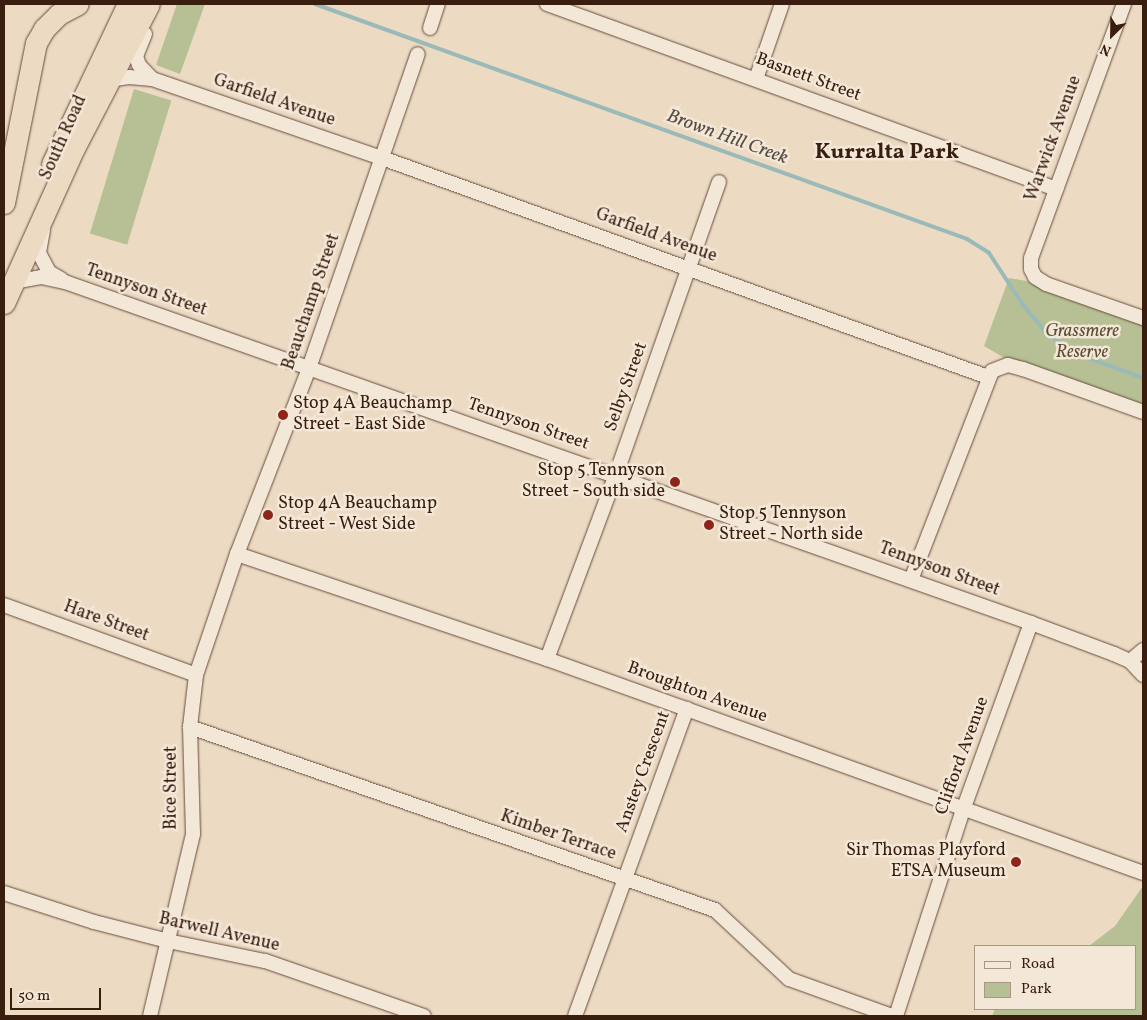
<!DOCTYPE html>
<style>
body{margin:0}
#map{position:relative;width:1147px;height:1020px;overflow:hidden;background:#ecdac3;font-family:Vollkorn,serif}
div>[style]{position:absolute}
.green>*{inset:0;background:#b7c094;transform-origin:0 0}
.stream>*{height:4px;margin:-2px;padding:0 2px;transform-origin:2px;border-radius:2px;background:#9abab9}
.roads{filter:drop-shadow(0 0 1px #664c3b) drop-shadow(0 0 1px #664c3b)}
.minor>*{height:14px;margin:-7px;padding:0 7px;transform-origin:7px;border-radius:7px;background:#f3e7d8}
.highway>*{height:21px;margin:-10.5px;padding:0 10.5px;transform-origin:10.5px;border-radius:10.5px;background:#ecdac3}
.dots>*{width:14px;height:14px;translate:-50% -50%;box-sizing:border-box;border:2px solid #f3e7d8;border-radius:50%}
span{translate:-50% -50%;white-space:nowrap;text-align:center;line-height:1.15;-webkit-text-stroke:5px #f3e7d8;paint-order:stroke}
.street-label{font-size:18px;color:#391d0e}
.park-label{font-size:18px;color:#5f4e36;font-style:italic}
.poi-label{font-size:18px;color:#391d0e}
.left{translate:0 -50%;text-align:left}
.right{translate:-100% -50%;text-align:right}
.water-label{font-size:19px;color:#564c41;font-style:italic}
.district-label{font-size:22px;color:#391d0e;font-weight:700}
.frame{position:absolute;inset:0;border:5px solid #391d0e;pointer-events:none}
.legend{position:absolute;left:974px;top:945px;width:162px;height:65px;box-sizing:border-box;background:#f3e7d8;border:1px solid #a99687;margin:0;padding:6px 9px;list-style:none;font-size:15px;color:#391d0e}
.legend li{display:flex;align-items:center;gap:10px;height:25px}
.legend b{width:25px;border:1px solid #a99687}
.north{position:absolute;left:1087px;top:10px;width:50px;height:50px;-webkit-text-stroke:4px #f3e7d8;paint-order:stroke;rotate:203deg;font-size:14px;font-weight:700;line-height:20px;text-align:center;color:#391d0e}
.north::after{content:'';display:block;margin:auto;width:18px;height:22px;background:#391d0e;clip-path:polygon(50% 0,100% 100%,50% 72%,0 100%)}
.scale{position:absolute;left:10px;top:988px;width:91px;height:22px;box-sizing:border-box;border:2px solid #391d0e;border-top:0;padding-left:6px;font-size:15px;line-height:18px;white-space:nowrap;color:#391d0e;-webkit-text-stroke:4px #f3e7d8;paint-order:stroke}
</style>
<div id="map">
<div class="green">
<div style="clip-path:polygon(177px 4px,205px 4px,180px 74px,156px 65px)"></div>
<div style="left:134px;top:89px;width:39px;height:151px;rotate:17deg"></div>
<div style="clip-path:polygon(1009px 278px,1046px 284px,1143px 318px,1143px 412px,1023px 369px,984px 346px)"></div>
<div style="clip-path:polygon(1143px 886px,1143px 1016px,992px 1016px,995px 1009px,1136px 1009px,1136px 946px,1089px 946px,1115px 926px)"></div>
</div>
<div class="stream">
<div style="left:315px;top:4px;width:693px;rotate:19.82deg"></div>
<div style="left:967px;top:239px;width:26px;rotate:32deg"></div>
<div style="left:989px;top:253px;width:62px;rotate:56.8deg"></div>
<div style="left:1023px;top:305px;width:40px;rotate:50deg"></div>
<div style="left:1049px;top:336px;width:45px;rotate:29.4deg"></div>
<div style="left:1088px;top:358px;width:59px;rotate:20deg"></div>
</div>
<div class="roads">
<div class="minor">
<div style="left:547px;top:4px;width:542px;rotate:19.97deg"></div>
<div style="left:1124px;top:4px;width:270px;rotate:110.1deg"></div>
<div style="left:1031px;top:258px;width:11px;rotate:90deg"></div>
<div style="left:1031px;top:269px;width:9px;rotate:63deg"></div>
<div style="left:1035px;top:277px;width:13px;rotate:32deg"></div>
<div style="left:1046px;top:284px;width:103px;rotate:19.3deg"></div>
<div style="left:430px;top:28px;width:25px;rotate:-72deg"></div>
<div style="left:145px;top:34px;width:24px;rotate:112deg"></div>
<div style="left:136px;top:56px;width:9px;rotate:72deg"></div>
<div style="left:139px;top:65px;width:19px;rotate:47deg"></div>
<div style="left:756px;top:79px;width:79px;rotate:-70.9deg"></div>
<div style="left:108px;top:80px;width:21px;rotate:-8deg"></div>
<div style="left:129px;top:77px;width:23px;rotate:5deg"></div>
<div style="left:152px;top:79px;width:243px;rotate:19deg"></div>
<div style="left:382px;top:158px;width:644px;rotate:19.87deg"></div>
<div style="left:43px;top:230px;width:23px;rotate:100deg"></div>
<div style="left:39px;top:253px;width:21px;rotate:62deg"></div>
<div style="left:49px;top:272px;width:14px;rotate:30deg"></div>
<div style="left:13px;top:282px;width:28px;rotate:-10deg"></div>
<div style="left:41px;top:277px;width:25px;rotate:12deg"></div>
<div style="left:65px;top:282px;width:1024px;rotate:19.44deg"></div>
<div style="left:1031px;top:623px;width:89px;rotate:20.5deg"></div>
<div style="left:1114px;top:654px;width:17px;rotate:24deg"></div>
<div style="left:1130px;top:661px;width:19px;rotate:47deg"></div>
<div style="left:237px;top:554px;width:327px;rotate:18.7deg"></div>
<div style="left:547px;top:659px;width:633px;rotate:19.75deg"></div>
<div style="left:911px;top:580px;width:224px;rotate:-68.8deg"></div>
<div style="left:992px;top:371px;width:17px;rotate:-21deg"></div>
<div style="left:1008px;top:365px;width:16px;rotate:15deg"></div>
<div style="left:1023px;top:369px;width:127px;rotate:19.7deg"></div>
<div style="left:4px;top:605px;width:204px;rotate:20deg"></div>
<div style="left:547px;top:659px;width:206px;rotate:-69.5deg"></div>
<div style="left:619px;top:466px;width:301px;rotate:-70.6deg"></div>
<div style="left:1130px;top:661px;width:17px;rotate:-40deg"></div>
<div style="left:190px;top:727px;width:556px;rotate:19.22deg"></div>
<div style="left:715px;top:910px;width:101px;rotate:43deg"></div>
<div style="left:789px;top:979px;width:109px;rotate:19.8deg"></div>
<div style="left:4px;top:893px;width:95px;rotate:17.9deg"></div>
<div style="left:94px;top:922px;width:76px;rotate:14.4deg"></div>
<div style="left:168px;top:941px;width:99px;rotate:11.7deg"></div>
<div style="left:265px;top:961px;width:168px;rotate:19.1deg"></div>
<div style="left:150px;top:1016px;width:187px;rotate:-76.7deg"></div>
<div style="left:193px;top:834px;width:107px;rotate:-91.6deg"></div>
<div style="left:190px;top:727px;width:52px;rotate:-83.4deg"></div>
<div style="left:196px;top:675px;width:128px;rotate:-71.3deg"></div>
<div style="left:237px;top:554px;width:199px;rotate:-68.8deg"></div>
<div style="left:309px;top:368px;width:332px;rotate:-70.9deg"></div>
<div style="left:575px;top:1016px;width:327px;rotate:-70deg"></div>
<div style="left:896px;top:1016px;width:217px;rotate:-72deg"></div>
<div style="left:963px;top:810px;width:199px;rotate:-70deg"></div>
</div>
<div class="highway">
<div style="left:52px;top:164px;width:177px;rotate:-64.6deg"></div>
<div style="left:4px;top:203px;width:163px;rotate:-78.7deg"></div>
<div style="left:36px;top:43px;width:16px;rotate:-60deg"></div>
<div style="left:44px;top:29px;width:21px;rotate:-45deg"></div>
<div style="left:59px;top:14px;width:21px;rotate:-28deg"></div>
<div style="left:4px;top:303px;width:170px;rotate:-65.7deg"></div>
<div style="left:74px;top:148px;width:162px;rotate:-62.5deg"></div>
</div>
</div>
<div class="dots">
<div style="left:283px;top:415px;background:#8f2418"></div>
<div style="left:675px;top:482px;background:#8f2418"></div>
<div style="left:268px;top:515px;background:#8f2418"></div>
<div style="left:709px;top:525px;background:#8f2418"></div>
<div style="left:1016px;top:862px;background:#8f2418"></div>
</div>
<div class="street-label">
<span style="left:808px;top:78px;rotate:20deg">Basnett Street</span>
<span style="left:274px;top:101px;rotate:19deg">Garfield Avenue</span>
<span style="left:64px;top:138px;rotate:-66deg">South Road</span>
<span style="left:1054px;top:139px;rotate:-70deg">Warwick Avenue</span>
<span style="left:656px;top:236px;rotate:20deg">Garfield Avenue</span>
<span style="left:146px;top:291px;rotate:19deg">Tennyson Street</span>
<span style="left:312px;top:302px;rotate:-71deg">Beauchamp Street</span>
<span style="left:627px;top:387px;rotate:-70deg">Selby Street</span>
<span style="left:528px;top:425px;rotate:19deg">Tennyson Street</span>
<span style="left:939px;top:570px;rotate:20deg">Tennyson Street</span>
<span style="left:106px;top:622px;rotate:20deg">Hare Street</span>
<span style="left:697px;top:693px;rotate:20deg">Broughton Avenue</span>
<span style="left:963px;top:756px;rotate:-70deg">Clifford Avenue</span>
<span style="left:644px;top:772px;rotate:-70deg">Anstey Crescent</span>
<span style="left:172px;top:788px;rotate:-90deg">Bice Street</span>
<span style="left:558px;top:836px;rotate:19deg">Kimber Terrace</span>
<span style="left:219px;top:933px;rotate:13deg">Barwell Avenue</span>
</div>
<div class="park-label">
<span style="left:1082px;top:343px">Grassmere<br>Reserve</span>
</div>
<div class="poi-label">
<span class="left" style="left:293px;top:415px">Stop 4A Beauchamp<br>Street - East Side</span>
<span class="right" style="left:665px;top:482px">Stop 5 Tennyson<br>Street - South side</span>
<span class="left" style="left:278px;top:515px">Stop 4A Beauchamp<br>Street - West Side</span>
<span class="left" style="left:719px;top:525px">Stop 5 Tennyson<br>Street - North side</span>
<span class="right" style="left:1006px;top:862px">Sir Thomas Playford<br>ETSA Museum</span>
</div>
<div class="water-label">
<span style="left:727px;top:138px;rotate:20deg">Brown Hill Creek</span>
</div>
<div class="district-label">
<span style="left:887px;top:153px">Kurralta Park</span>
</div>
<div class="frame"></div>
<ul class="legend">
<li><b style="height:6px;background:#f3e7d8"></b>Road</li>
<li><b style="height:14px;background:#b7c094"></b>Park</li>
</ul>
<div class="north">N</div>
<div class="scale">50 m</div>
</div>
